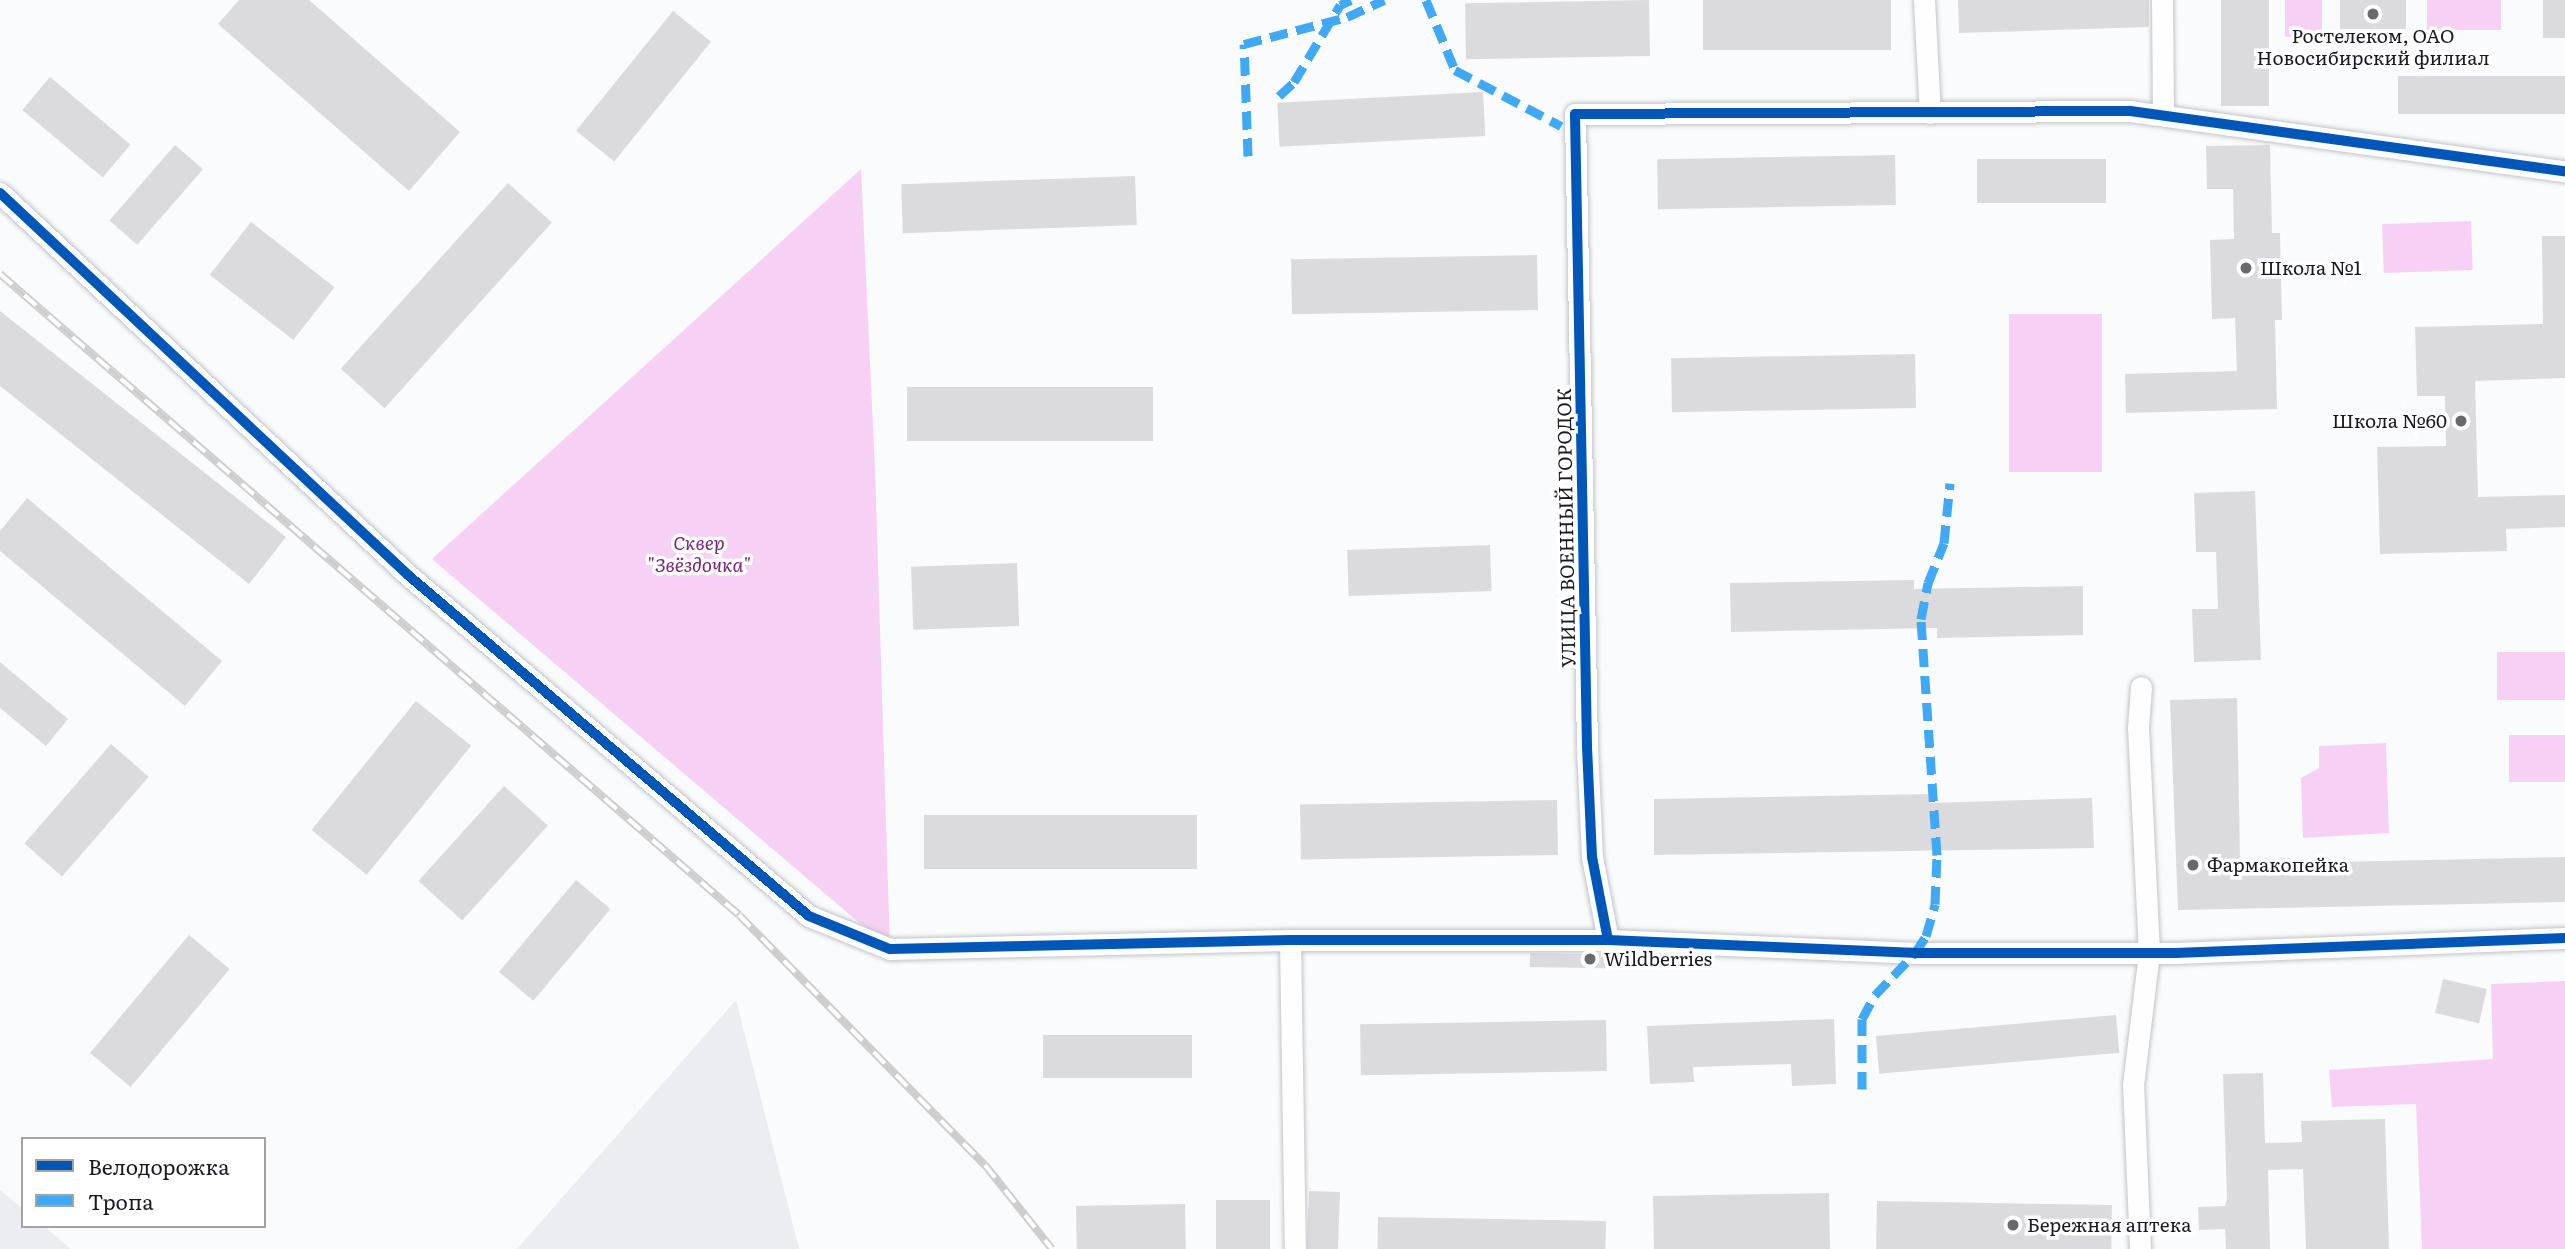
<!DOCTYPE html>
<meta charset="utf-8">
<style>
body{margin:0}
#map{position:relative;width:2565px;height:1249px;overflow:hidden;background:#fafbfc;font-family:Literata,serif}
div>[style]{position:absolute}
.built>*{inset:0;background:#ebedf2}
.green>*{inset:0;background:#f6d1f5;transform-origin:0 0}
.building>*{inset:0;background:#dbdbde;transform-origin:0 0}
.roads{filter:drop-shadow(0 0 2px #c2c4c7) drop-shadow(0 0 2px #c2c4c7)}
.street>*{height:21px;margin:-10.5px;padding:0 10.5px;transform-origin:10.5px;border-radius:10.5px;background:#fefeff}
.rail>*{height:8px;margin-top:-4px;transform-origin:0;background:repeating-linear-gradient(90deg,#fff 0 16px,#cececf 0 32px);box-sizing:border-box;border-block:2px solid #cececf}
.quiet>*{height:9px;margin-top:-4.5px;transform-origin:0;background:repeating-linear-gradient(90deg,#3fa9f5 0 18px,transparent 0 27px)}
.cycleway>*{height:10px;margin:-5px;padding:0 5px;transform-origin:5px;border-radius:5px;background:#0057b8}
.dots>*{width:19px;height:19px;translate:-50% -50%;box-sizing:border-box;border:4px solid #fff;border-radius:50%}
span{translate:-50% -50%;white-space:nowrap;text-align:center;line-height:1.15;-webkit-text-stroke:7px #fff;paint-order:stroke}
.poi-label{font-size:19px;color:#181a1f}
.left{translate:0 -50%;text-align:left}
.right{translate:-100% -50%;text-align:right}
.street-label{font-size:19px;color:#181a1f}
.park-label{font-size:19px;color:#7b257b;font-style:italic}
.legend{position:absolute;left:21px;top:1137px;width:245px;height:91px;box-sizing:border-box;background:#fff;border:2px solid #a3a3a5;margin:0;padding:9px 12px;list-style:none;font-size:21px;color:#181a1f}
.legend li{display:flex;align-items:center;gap:14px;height:35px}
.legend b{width:35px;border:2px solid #a3a3a5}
</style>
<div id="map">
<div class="built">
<div style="clip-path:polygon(736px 1000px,799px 1249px,517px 1249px)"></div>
<div style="clip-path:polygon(0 1190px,23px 1209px,23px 1226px,44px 1226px,71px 1249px,0 1249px)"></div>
</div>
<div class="green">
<div style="left:2285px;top:0;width:37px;height:37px"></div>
<div style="left:2427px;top:0;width:74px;height:30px"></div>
<div style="clip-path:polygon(861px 169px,875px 470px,890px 949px,432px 559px)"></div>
<div style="left:2471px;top:221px;width:49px;height:89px;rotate:88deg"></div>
<div style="left:2009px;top:314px;width:93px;height:158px"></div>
<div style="left:2565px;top:652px;width:48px;height:68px;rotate:90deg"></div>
<div style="left:2565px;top:735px;width:47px;height:56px;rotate:90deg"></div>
<div style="clip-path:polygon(2386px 743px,2389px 833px,2303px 838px,2301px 778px,2319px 768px,2319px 746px)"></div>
<div style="clip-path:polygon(2565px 981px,2565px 1249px,2422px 1249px,2416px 1104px,2332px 1107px,2329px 1070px,2493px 1059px,2491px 984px)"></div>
</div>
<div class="building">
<div style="clip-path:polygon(239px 0,309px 0,460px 132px,409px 191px,218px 24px)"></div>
<div style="left:1649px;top:0;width:56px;height:184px;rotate:89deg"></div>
<div style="left:1703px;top:0;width:188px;height:50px"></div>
<div style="clip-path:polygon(1958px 0,2149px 0,2149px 27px,1959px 33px)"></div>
<div style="left:2221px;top:0;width:48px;height:106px"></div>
<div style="left:2340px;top:0;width:66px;height:29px"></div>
<div style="left:2543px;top:0;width:22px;height:38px"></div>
<div style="left:673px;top:11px;width:49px;height:154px;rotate:39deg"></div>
<div style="left:2565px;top:76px;width:38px;height:167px;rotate:90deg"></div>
<div style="left:50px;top:77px;width:105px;height:43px;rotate:40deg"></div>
<div style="left:1483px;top:92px;width:44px;height:206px;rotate:87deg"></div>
<div style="left:175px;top:145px;width:37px;height:100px;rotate:41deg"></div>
<div style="clip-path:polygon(2270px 145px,2272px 233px,2280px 233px,2282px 320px,2275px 320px,2277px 409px,2126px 413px,2125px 374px,2237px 371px,2235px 318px,2212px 319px,2210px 240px,2234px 239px,2233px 189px,2207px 189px,2206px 146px)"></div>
<div style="left:1895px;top:155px;width:50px;height:238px;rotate:89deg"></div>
<div style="left:1977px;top:159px;width:129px;height:44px"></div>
<div style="left:1135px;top:176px;width:49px;height:234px;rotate:88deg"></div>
<div style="left:508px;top:183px;width:59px;height:250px;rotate:42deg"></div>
<div style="left:251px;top:222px;width:106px;height:67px;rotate:38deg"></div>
<div style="clip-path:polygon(2542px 236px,2565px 236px,2565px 378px,2475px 381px,2478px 497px,2565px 495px,2565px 527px,2506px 529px,2507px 551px,2380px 554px,2377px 447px,2446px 446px,2445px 396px,2417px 396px,2415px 327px,2543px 324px)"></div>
<div style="left:1537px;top:255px;width:55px;height:246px;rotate:89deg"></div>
<div style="clip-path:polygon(0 311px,286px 537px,249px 584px,0 386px)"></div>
<div style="left:1915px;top:354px;width:54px;height:244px;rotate:89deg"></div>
<div style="left:1153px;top:387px;width:54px;height:246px;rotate:90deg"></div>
<div style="clip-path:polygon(2255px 491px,2261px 660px,2194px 662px,2192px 609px,2218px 609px,2216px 552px,2196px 552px,2194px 493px)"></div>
<div style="clip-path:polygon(27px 498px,222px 661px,185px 706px,0 551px,0 531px)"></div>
<div style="left:1490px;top:545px;width:46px;height:143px;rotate:88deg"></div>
<div style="left:1017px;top:563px;width:63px;height:106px;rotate:88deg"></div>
<div style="clip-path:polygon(1914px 580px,1914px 589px,2083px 586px,2083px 635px,1937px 638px,1937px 628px,1731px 632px,1730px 583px)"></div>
<div style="clip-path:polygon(0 662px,68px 719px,46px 746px,0 708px)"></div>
<div style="clip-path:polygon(2237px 698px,2240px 859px,2292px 858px,2292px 863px,2565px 857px,2565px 902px,2178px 910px,2170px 700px)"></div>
<div style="left:416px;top:701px;width:71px;height:166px;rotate:39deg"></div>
<div style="left:111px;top:744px;width:50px;height:132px;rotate:41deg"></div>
<div style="left:504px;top:786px;width:59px;height:128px;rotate:42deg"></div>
<div style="clip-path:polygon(1931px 794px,1931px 803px,2092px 798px,2094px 848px,1654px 855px,1654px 799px)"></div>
<div style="left:1557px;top:800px;width:55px;height:257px;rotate:89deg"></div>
<div style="left:924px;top:815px;width:273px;height:54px"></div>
<div style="left:576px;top:880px;width:45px;height:120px;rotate:40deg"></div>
<div style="left:189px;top:935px;width:53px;height:154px;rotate:40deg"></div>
<div style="left:1530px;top:953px;width:121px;height:14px;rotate:1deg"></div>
<div style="left:2443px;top:979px;width:45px;height:35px;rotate:13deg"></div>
<div style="left:2116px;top:1015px;width:38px;height:241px;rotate:85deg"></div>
<div style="clip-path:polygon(1834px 1019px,1836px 1084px,1792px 1086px,1791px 1064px,1693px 1067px,1694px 1082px,1650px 1084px,1647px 1026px)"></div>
<div style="left:1606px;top:1020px;width:51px;height:246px;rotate:89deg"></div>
<div style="left:1192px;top:1035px;width:43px;height:149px;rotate:90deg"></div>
<div style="clip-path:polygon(2263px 1073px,2265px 1143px,2302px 1142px,2301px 1121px,2385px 1119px,2389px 1249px,2306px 1249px,2303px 1169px,2268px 1170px,2270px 1249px,2226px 1249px,2225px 1229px,2199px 1230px,2198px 1207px,2225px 1206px,2227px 1199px,2223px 1074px)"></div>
<div style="left:1309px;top:1191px;width:31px;height:58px;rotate:2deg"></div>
<div style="left:1829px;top:1193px;width:56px;height:176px;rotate:89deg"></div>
<div style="left:1216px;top:1200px;width:54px;height:49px"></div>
<div style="left:1877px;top:1201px;width:235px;height:48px;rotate:1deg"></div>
<div style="left:1185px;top:1204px;width:45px;height:109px;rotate:89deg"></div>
<div style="left:1378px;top:1217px;width:228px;height:32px;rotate:1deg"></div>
</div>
<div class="roads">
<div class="street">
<div style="left:1924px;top:0;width:113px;rotate:87deg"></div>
<div style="left:2162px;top:0;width:114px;rotate:89.5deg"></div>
<div style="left:0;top:193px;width:559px;rotate:43.11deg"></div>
<div style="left:408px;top:575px;width:526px;rotate:40.38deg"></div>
<div style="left:809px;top:916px;width:87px;rotate:22.2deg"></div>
<div style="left:890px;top:949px;width:400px;rotate:-1.3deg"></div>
<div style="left:1290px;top:940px;width:318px"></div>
<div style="left:1608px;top:940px;width:307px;rotate:2.4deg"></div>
<div style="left:1915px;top:953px;width:260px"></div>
<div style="left:2175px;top:953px;width:390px;rotate:-2.2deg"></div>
<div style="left:1290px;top:940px;width:309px;rotate:89.1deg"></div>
<div style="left:1608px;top:940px;width:85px;rotate:-100.9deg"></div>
<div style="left:1592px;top:857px;width:111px;rotate:-92.6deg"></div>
<div style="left:1587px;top:746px;width:632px;rotate:-91.09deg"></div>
<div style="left:1575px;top:114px;width:555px;rotate:-0.31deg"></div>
<div style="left:2130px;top:111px;width:439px;rotate:7.9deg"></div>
<div style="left:2140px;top:1249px;width:164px;rotate:-92.4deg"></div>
<div style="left:2133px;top:1085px;width:134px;rotate:-83.1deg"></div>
<div style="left:2149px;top:952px;width:225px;rotate:-92.8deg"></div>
<div style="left:2138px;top:727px;width:40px;rotate:-85.7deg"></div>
</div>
</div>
<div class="rail">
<div style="left:0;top:274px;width:978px;rotate:40.94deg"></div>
<div style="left:739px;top:915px;width:351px;rotate:45.5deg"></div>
<div style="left:985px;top:1165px;width:107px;rotate:51.4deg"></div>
</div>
<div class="quiet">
<div style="left:1426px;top:0;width:76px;rotate:67.5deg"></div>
<div style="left:1455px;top:70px;width:120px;rotate:27.8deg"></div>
<div style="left:1279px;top:96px;width:21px;rotate:-43deg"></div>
<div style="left:1294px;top:82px;width:90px;rotate:-59.1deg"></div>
<div style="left:1340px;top:5px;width:12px;rotate:-24deg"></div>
<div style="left:1248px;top:156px;width:112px;rotate:-92deg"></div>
<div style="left:1244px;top:44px;width:106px;rotate:-14.7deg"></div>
<div style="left:1347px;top:17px;width:41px;rotate:-24.7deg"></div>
<div style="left:1862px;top:1089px;width:70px;rotate:-90deg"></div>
<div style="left:1862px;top:1019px;width:27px;rotate:-62deg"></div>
<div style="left:1875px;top:995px;width:58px;rotate:-46.4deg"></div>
<div style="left:1915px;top:953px;width:20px;rotate:-57deg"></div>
<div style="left:1926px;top:936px;width:33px;rotate:-74deg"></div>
<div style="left:1935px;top:904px;width:49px;rotate:-87.7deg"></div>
<div style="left:1937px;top:855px;width:237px;rotate:-93.9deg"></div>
<div style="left:1921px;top:619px;width:37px;rotate:-79deg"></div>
<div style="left:1928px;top:583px;width:43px;rotate:-68.2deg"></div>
<div style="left:1944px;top:543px;width:60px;rotate:-84.3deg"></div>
</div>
<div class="cycleway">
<div style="left:0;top:193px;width:559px;rotate:43.11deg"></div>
<div style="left:408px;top:575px;width:526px;rotate:40.38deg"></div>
<div style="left:809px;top:916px;width:87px;rotate:22.2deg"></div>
<div style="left:890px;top:949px;width:400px;rotate:-1.3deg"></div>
<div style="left:1290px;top:940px;width:318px"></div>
<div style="left:1608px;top:940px;width:307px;rotate:2.4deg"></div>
<div style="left:1915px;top:953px;width:260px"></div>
<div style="left:2175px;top:953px;width:390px;rotate:-2.2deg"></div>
<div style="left:1608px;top:940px;width:85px;rotate:-100.9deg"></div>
<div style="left:1592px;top:857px;width:111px;rotate:-92.6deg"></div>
<div style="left:1587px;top:746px;width:632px;rotate:-91.09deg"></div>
<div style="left:1575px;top:114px;width:555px;rotate:-0.31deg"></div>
<div style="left:2130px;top:111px;width:439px;rotate:7.9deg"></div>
</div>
<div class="dots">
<div style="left:2373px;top:14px;background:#67696c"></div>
<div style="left:2246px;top:268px;background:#67696c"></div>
<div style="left:2461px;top:421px;background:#67696c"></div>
<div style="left:2193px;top:865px;background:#67696c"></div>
<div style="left:1590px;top:959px;background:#67696c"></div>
<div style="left:2013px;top:1225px;background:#67696c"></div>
</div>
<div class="poi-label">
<span style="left:2373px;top:47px">Ростелеком, ОАО<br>Новосибирский филиал</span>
<span class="left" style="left:2260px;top:268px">Школа №1</span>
<span class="right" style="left:2447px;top:421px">Школа №60</span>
<span class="left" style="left:2207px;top:865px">Фармакопейка</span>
<span class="left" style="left:1604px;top:959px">Wildberries</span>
<span class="left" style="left:2027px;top:1225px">Бережная аптека</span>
</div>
<div class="street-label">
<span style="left:1566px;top:528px;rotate:-91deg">УЛИЦА ВОЕННЫЙ ГОРОДОК</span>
</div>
<div class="park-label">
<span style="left:699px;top:554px">Сквер<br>"Звёздочка"</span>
</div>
<ul class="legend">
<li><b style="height:9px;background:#0057b8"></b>Велодорожка</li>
<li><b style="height:9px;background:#3fa9f5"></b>Тропа</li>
</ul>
</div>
